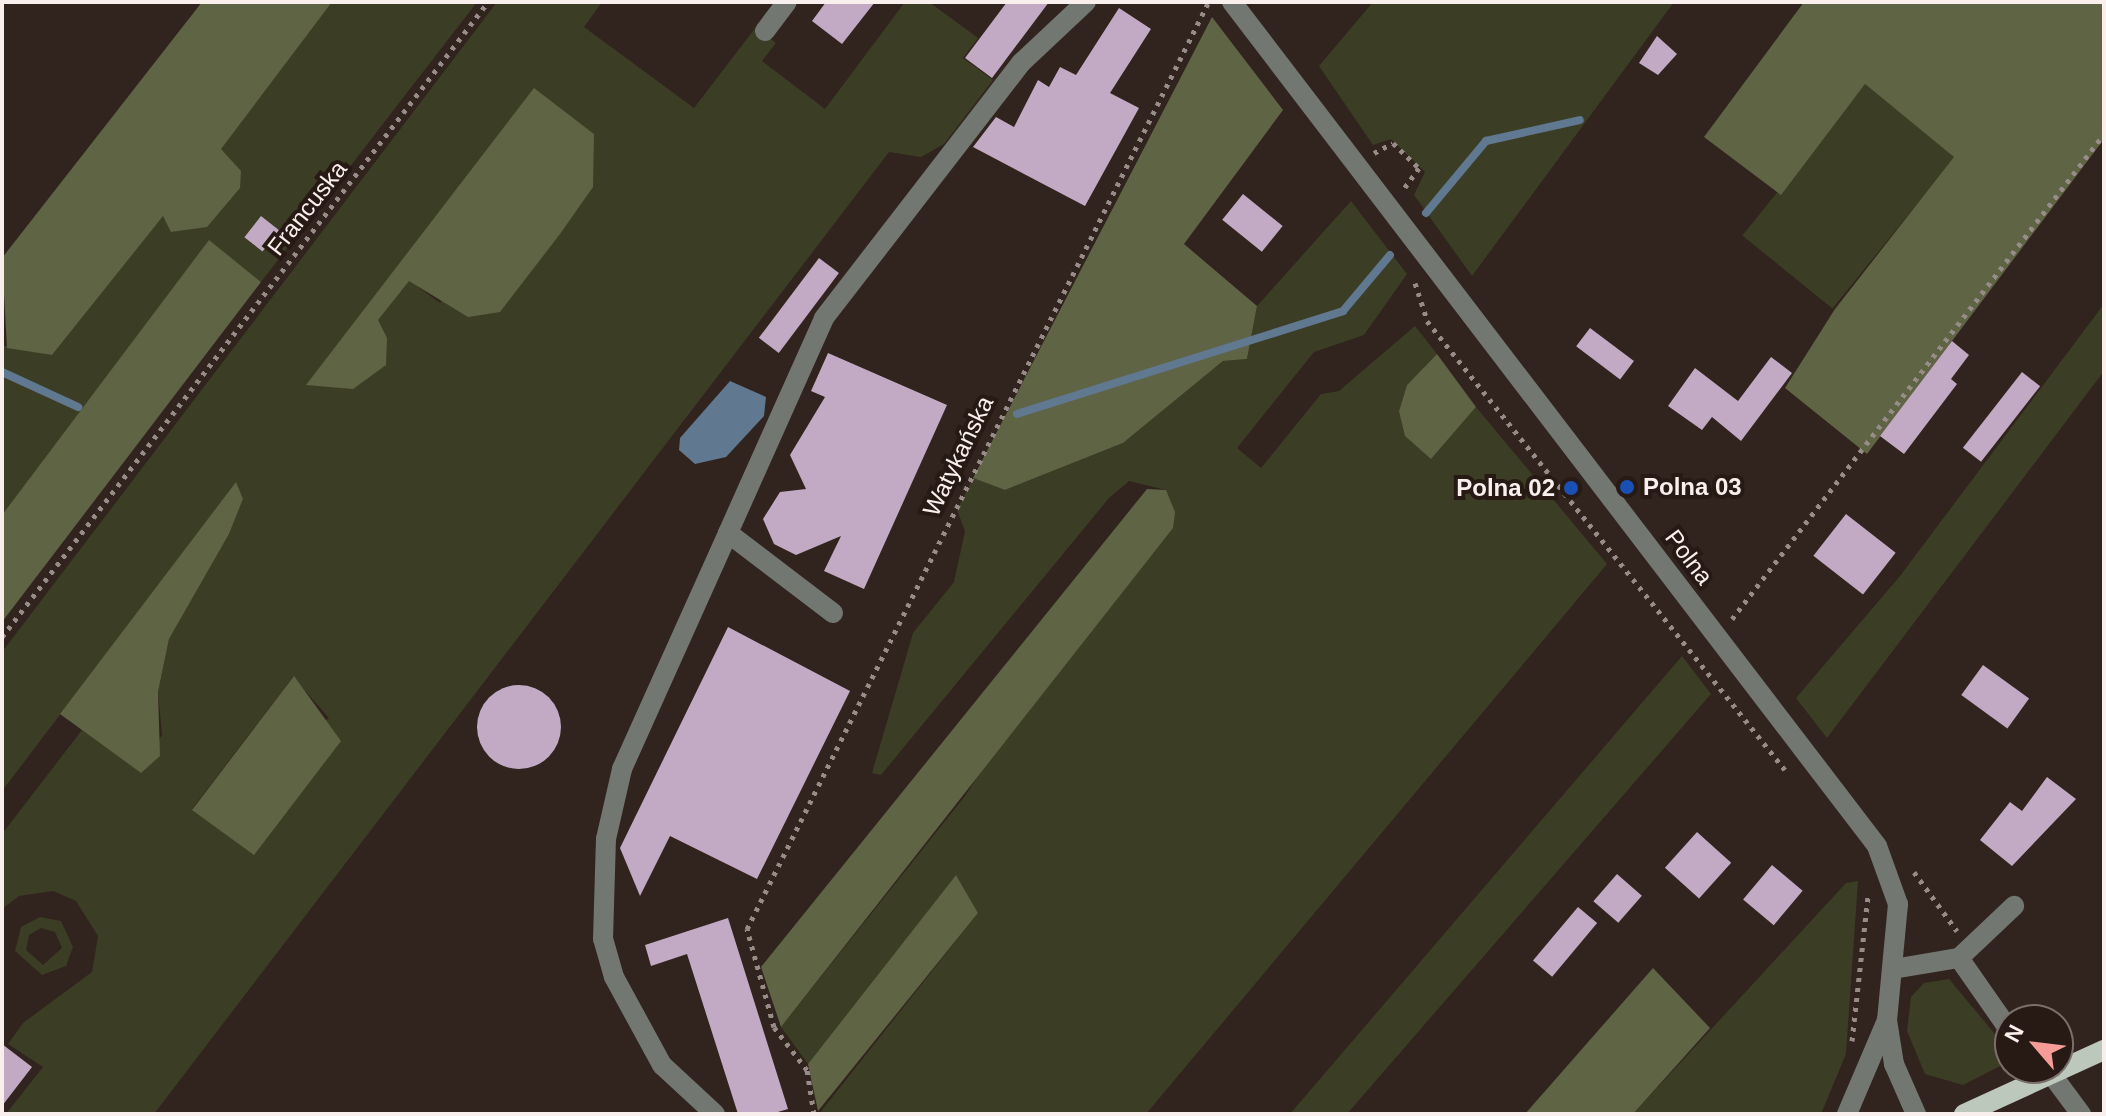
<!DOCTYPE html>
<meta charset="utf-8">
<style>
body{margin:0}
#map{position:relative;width:2106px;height:1116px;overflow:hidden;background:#31231d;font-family:Arial,sans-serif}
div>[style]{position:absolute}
.green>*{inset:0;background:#3b3e24;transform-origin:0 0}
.forest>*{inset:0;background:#5f6445}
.water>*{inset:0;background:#607890}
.stream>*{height:8px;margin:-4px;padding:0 4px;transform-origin:4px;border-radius:4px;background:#607890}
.building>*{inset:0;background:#c2aac4;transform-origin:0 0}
.round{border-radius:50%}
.path>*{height:5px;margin-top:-2.5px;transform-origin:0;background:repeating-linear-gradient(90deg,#988c88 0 4px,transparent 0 10px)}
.minor>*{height:20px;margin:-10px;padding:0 10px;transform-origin:10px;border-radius:10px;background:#727771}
.major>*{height:20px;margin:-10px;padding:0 10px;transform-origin:10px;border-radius:10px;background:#bdc8bc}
.dots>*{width:22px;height:22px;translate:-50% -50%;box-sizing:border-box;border:4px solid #271914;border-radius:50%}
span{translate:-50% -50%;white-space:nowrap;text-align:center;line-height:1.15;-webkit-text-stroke:8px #271914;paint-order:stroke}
.street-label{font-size:24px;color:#f9efec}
.poi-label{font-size:24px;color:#f9efec;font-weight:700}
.left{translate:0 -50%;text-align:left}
.right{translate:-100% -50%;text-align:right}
.frame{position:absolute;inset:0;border:4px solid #f9efec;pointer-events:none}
.north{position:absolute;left:1994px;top:1004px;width:80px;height:80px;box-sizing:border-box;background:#271914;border:2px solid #7b6f6a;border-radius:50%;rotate:298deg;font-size:22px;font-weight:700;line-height:32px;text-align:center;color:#f9efec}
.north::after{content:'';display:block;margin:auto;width:28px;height:36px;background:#f59c96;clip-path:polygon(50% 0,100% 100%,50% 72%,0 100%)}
</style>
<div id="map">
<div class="green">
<div style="clip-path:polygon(332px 2px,477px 2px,261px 282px,209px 241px,2px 515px,2px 345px,52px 355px,163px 215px,240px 171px,220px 149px)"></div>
<div style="clip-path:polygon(evenodd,497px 2px,602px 2px,584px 27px,694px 108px,756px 27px,776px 43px,762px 61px,825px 109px,905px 2px,929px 2px,978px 38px,963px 58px,993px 80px,944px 144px,921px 157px,889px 152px,154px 1114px,6px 1114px,43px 1067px,8px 1044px,23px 1023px,92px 972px,98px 936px,76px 901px,53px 891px,19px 896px,2px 909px,2px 834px,82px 730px,140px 772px,162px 735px,158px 692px,169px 639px,229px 534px,243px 499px,236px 483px,2px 791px,2px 652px,497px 2px,534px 89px,594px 134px,440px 303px,409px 280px,307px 385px,534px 89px,497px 2px,293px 677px,329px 718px,192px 809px,293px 677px)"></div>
<div style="clip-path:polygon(1373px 2px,1674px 2px,1472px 276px,1414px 195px,1425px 172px,1391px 139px,1373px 145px,1319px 66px)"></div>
<div style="left:1865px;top:84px;width:116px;height:195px;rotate:39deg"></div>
<div style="clip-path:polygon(1351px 201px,1407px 274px,1364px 335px,1314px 352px,1237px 448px,1261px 468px,1321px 394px,1339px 391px,1415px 326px,1437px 354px,1407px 385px,1399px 411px,1431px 459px,1476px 407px,1607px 564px,1146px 1114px,819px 1114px,978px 913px,956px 875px,808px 1064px,781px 1027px,965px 796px,1166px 490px,1129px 481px,1109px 498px,881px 775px,872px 773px,913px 633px,954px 582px,965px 531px,957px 510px,973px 478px,1005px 490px,1123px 443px,1223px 361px,1247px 359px,1257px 306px)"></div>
<div style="clip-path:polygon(2104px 304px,2104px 371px,1827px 738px,1796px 698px,1900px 576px)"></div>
<div style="clip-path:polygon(1682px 656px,1711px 694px,1347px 1114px,1290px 1114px)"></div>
<div style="clip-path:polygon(1858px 881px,1846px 1054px,1821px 1114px,1633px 1114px,1846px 883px)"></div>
<div style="clip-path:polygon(evenodd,40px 917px,61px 921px,73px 947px,66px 966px,42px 975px,15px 951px,21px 927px,40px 917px,41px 928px,55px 932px,62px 948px,43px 965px,26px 950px,29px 935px,41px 928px)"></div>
<div style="clip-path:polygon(1949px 979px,2010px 1052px,2010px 1061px,1963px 1085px,1925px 1074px,1907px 1031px,1911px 997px,1924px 983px)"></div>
</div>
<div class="forest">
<div style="clip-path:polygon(202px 2px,332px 2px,221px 149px,241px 171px,240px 188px,207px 227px,171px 232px,163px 216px,52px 355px,7px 348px,2px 258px)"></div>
<div style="clip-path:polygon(1804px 2px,2104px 2px,2104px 139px,1867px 454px,1785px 388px,1835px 309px,1954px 157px,1865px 84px,1781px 195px,1704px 137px)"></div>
<div style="clip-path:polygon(1212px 17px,1283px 110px,1184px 244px,1257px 306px,1247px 359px,1223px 361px,1123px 443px,1005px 490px,973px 478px)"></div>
<div style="clip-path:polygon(534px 88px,594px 134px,593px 187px,560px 234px,500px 312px,468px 317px,409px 281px,378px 320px,387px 338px,386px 365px,353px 389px,306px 385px)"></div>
<div style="clip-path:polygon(209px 240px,261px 282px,2px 622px,2px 515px)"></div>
<div style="clip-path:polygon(1437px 354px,1476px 407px,1431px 459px,1405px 436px,1399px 411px,1407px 385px)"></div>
<div style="clip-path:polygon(236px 482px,243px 499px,229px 534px,169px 639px,158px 692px,160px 756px,141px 773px,60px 714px)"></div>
<div style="clip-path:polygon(1147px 489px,1166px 490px,1175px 512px,1173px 528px,781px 1027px,761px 967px)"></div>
<div style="clip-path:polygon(294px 676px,341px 741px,254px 855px,192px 810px)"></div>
<div style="clip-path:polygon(956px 875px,978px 913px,818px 1111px,808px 1064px)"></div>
<div style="clip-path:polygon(1653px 968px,1710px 1028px,1633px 1114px,1525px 1114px)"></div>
</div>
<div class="water">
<div style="clip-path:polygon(730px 381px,766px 397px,764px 416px,726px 457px,695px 464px,679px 450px,680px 438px)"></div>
</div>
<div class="stream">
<div style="left:1426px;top:213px;width:94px;rotate:-50.2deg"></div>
<div style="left:1486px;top:141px;width:96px;rotate:-12.6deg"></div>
<div style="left:2px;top:372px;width:84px;rotate:24.7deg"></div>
<div style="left:1017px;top:414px;width:342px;rotate:-17.5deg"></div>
<div style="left:1343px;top:311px;width:73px;rotate:-50deg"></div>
</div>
<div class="building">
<div style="clip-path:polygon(826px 2px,875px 2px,842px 44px,812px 21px)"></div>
<div style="clip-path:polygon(1007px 2px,1049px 2px,992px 78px,965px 58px)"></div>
<div style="clip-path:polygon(1119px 8px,1151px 29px,1110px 93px,1139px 108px,1085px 206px,973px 147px,996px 117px,1014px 127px,1038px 80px,1049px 87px,1060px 67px,1076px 75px)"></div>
<div style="clip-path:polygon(1657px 36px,1677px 54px,1658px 75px,1639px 63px)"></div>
<div style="left:1243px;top:194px;width:51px;height:33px;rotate:39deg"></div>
<div style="left:261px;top:216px;width:23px;height:27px;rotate:38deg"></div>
<div style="left:819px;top:258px;width:25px;height:100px;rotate:37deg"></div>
<div style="left:1590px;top:328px;width:55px;height:23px;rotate:37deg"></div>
<div style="clip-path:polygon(1952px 341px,1969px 355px,1951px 379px,1957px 384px,1904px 454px,1880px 436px)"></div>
<div style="clip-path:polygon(828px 353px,947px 405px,864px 589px,824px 571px,841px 536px,796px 555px,774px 544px,763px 519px,780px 492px,806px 489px,790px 455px,825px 397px,811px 391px)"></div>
<div style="clip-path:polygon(1771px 357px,1792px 373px,1741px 441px,1712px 417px,1702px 430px,1668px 406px,1695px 368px,1738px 401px)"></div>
<div style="left:2022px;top:372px;width:23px;height:96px;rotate:38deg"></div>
<div style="left:1846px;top:514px;width:63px;height:53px;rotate:38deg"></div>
<div style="clip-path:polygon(728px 627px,850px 691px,757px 879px,670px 836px,640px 896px,620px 848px)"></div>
<div style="left:1983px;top:665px;width:57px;height:37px;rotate:36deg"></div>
<div class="round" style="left:477px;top:685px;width:84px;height:84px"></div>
<div style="clip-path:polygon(2047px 777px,2076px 799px,2012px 866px,1980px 840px,2010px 802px,2022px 811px)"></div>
<div style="left:1697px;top:832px;width:46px;height:48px;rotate:42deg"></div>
<div style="left:1772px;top:865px;width:40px;height:45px;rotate:40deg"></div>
<div style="left:1617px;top:874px;width:33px;height:36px;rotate:41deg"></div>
<div style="left:1578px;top:907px;width:25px;height:70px;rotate:40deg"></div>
<div style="clip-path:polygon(728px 918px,788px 1109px,771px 1114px,738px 1114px,687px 954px,651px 966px,645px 945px)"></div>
<div style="clip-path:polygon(2px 1044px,32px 1067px,2px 1106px)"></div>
</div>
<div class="path">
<div style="left:1374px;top:153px;width:21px;rotate:-28deg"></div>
<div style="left:1393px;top:143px;width:36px;rotate:44deg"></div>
<div style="left:1419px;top:168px;width:27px;rotate:126deg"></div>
<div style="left:1415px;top:283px;width:40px;rotate:72deg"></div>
<div style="left:1427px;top:321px;width:574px;rotate:51.43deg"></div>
<div style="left:1732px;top:619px;width:611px;rotate:-52.51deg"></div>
<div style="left:2px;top:637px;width:800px;rotate:-52.57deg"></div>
<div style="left:1914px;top:872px;width:73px;rotate:53.9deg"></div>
<div style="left:1852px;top:1041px;width:146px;rotate:-83.7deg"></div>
<div style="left:814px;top:1114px;width:45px;rotate:-99deg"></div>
<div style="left:807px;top:1070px;width:54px;rotate:-127.5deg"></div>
<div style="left:774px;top:1027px;width:102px;rotate:-105.4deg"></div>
<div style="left:747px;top:929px;width:1034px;rotate:-63.53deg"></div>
</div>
<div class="minor">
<div style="left:1232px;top:2px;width:1062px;rotate:52.61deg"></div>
<div style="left:1877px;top:846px;width:62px;rotate:70.1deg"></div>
<div style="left:1898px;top:904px;width:117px;rotate:95.4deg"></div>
<div style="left:1887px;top:1020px;width:45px;rotate:81deg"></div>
<div style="left:1894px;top:1064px;width:55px;rotate:66.3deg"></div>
<div style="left:765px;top:31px;width:36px;rotate:-53deg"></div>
<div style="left:833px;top:613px;width:132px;rotate:-142.7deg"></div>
<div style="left:728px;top:533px;width:235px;rotate:-65.9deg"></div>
<div style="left:824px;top:318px;width:322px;rotate:-52.3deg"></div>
<div style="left:1021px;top:63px;width:89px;rotate:-43.2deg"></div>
<div style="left:1959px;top:958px;width:89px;rotate:55.1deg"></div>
<div style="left:1893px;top:969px;width:67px;rotate:-9.5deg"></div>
<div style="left:1959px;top:958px;width:76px;rotate:-43.4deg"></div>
<div style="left:2052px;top:1075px;width:49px;rotate:53.4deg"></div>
<div style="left:715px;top:1114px;width:72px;rotate:-137.2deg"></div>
<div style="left:662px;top:1065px;width:100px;rotate:-118.6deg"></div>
<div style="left:614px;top:977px;width:40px;rotate:-106deg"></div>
<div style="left:603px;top:939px;width:100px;rotate:-88.3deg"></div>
<div style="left:606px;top:839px;width:72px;rotate:-77.1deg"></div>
<div style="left:622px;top:769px;width:259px;rotate:-65.8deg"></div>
<div style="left:1847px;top:1114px;width:102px;rotate:-66.9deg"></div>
</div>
<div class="major">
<div style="left:1964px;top:1114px;width:154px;rotate:-24.6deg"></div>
</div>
<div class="dots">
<div style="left:1627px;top:487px;background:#1a4fb4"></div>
<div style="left:1571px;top:488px;background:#1a4fb4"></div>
</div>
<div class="street-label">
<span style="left:307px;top:208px;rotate:-52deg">Francuska</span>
<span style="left:958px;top:456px;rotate:-64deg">Watykańska</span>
<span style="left:1689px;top:557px;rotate:53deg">Polna</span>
</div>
<div class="poi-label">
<span class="left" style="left:1643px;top:487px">Polna 03</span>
<span class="right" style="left:1555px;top:488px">Polna 02</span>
</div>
<div class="frame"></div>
<div class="north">N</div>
</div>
